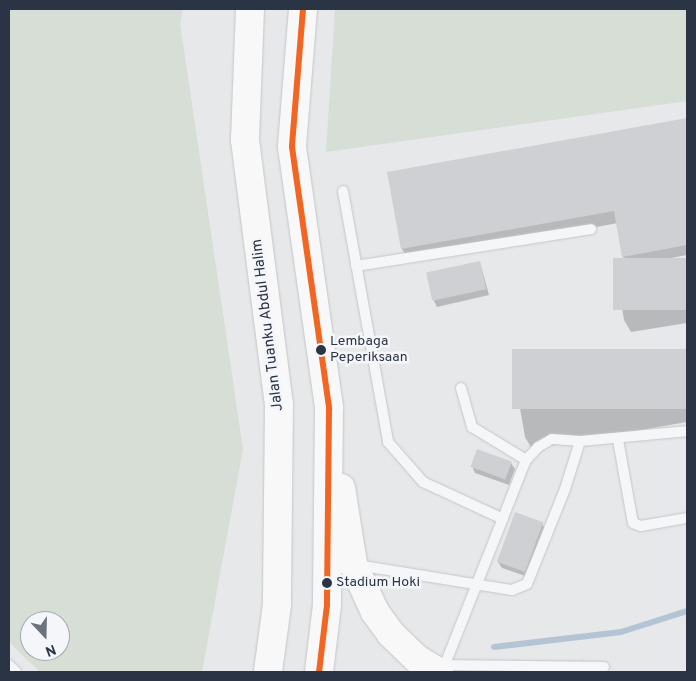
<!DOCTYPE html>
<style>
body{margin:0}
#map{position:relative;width:696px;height:681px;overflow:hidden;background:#e6e8ea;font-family:Overpass,sans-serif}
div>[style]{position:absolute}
.green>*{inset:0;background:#d6ded6}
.shadow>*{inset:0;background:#0003}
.stream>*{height:6px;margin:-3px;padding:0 3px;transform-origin:3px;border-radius:3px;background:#b4c4d5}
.building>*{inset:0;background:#ced0d3;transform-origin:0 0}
.roads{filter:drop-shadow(0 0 1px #c4c6c8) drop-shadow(0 0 1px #c4c6c8)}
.lane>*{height:10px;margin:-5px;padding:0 5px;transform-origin:5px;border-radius:5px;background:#f5f6f7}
.secondary>*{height:28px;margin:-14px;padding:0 14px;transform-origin:14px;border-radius:14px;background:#f8f8f8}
.primary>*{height:28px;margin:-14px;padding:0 14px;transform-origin:14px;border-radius:14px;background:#f8f8f8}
.bus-1>*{height:6px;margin:-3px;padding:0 3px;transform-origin:3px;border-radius:3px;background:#f26522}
.dots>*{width:14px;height:14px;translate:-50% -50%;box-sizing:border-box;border:2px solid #f4f6f9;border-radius:50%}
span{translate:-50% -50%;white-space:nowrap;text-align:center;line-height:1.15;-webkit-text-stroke:5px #f4f6f9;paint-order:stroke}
.bus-label{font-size:14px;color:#2b3445}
.left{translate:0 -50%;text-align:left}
.street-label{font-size:15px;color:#2b3445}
.frame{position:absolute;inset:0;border:10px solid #2b3445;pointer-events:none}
.north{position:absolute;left:20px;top:611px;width:50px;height:50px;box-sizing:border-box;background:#f4f6f9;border:1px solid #a4a8b1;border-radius:50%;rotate:159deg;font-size:14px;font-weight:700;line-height:20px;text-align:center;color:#2b3445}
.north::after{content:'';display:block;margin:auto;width:18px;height:22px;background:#6c737f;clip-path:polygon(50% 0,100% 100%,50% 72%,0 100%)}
</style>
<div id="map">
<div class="green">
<div style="clip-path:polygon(evenodd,9px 9px,183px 9px,180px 23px,243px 449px,202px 672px,40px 672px,9px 642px,9px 9px,30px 621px,60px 621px,60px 651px,30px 651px,30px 621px)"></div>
<div style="clip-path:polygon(335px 9px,687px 9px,687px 101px,326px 152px)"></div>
</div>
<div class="shadow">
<div style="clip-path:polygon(687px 119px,687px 255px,629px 266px,623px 257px,618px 223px,409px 261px,402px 249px,389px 173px)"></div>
<div style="clip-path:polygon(687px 260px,687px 323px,631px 332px,624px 320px,616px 272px)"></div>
<div style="clip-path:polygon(480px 262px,489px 295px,437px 307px,434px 301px)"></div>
<div style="clip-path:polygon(687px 350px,687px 422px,532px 449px,525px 437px,515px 379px)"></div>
<div style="clip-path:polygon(511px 463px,515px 469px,509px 485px,475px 473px,472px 466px)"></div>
<div style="clip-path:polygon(542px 523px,545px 529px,528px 577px,502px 568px,498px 562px)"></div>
</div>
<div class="stream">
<div style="left:494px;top:647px;width:128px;rotate:-6.7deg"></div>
<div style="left:621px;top:632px;width:69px;rotate:-17.7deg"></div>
</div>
<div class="building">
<div style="clip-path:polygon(687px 118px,687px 245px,622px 257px,614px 211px,401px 249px,387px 172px)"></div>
<div style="left:687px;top:258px;width:52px;height:74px;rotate:90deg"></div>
<div style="left:480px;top:261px;width:29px;height:55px;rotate:78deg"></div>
<div style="left:687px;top:349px;width:60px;height:175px;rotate:90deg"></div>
<div style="left:477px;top:449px;width:37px;height:19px;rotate:20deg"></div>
<div style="left:515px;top:512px;width:30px;height:53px;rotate:20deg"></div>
</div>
<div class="roads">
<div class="lane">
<div style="left:343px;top:191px;width:255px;rotate:79.8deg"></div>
<div style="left:388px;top:442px;width:53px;rotate:48.8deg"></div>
<div style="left:423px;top:482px;width:88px;rotate:24.8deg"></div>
<div style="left:356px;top:266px;width:238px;rotate:-8.9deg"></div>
<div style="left:461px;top:388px;width:41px;rotate:74.2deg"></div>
<div style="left:472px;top:427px;width:63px;rotate:31.4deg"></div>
<div style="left:618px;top:440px;width:84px;rotate:79.8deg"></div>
<div style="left:633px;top:523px;width:9px;rotate:21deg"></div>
<div style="left:641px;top:526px;width:47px;rotate:-9.9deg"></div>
<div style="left:357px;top:565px;width:157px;rotate:9.2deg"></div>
<div style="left:512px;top:590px;width:16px;rotate:-22deg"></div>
<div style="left:527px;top:584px;width:102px;rotate:-68.2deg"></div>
<div style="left:565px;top:489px;width:50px;rotate:-72.6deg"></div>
<div style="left:580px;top:441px;width:107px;rotate:-5.3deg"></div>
<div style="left:9px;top:665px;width:10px;rotate:45deg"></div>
<div style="left:445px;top:665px;width:159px;rotate:0.7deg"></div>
<div style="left:442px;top:672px;width:228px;rotate:-68.4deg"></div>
<div style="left:526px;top:460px;width:18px;rotate:-47deg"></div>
<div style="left:538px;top:447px;width:16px;rotate:-30deg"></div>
<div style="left:552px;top:439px;width:28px;rotate:4deg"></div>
</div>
<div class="secondary">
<div style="left:353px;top:564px;width:53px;rotate:65.4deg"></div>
<div style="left:375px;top:612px;width:27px;rotate:54deg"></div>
<div style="left:391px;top:634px;width:36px;rotate:44deg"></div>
<div style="left:417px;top:659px;width:26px;rotate:31deg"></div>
</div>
<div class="primary">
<div style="left:250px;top:9px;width:131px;rotate:92.2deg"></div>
<div style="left:245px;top:140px;width:266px;rotate:82.7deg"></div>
<div style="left:279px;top:404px;width:201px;rotate:90.6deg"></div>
<div style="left:277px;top:605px;width:68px;rotate:97.7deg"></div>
<div style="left:303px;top:9px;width:138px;rotate:94.6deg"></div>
<div style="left:292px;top:147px;width:264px;rotate:81.9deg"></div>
<div style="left:329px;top:408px;width:197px;rotate:90.6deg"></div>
<div style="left:327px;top:605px;width:67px;rotate:96.8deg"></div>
<div style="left:341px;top:488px;width:77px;rotate:81deg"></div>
</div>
</div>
<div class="bus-1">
<div style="left:303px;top:9px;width:138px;rotate:94.6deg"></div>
<div style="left:292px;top:147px;width:264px;rotate:81.9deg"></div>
<div style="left:329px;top:408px;width:197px;rotate:90.6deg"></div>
<div style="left:327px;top:605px;width:67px;rotate:96.8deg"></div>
</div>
<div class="dots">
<div style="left:321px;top:350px;background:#2b3445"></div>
<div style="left:327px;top:583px;background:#2b3445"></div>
</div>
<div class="bus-label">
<span class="left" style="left:330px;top:350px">Lembaga<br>Peperiksaan</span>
<span class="left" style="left:336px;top:583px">Stadium Hoki</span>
</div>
<div class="street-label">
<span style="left:268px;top:325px;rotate:-97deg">Jalan Tuanku Abdul Halim</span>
</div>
<div class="frame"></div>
<div class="north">N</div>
</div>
